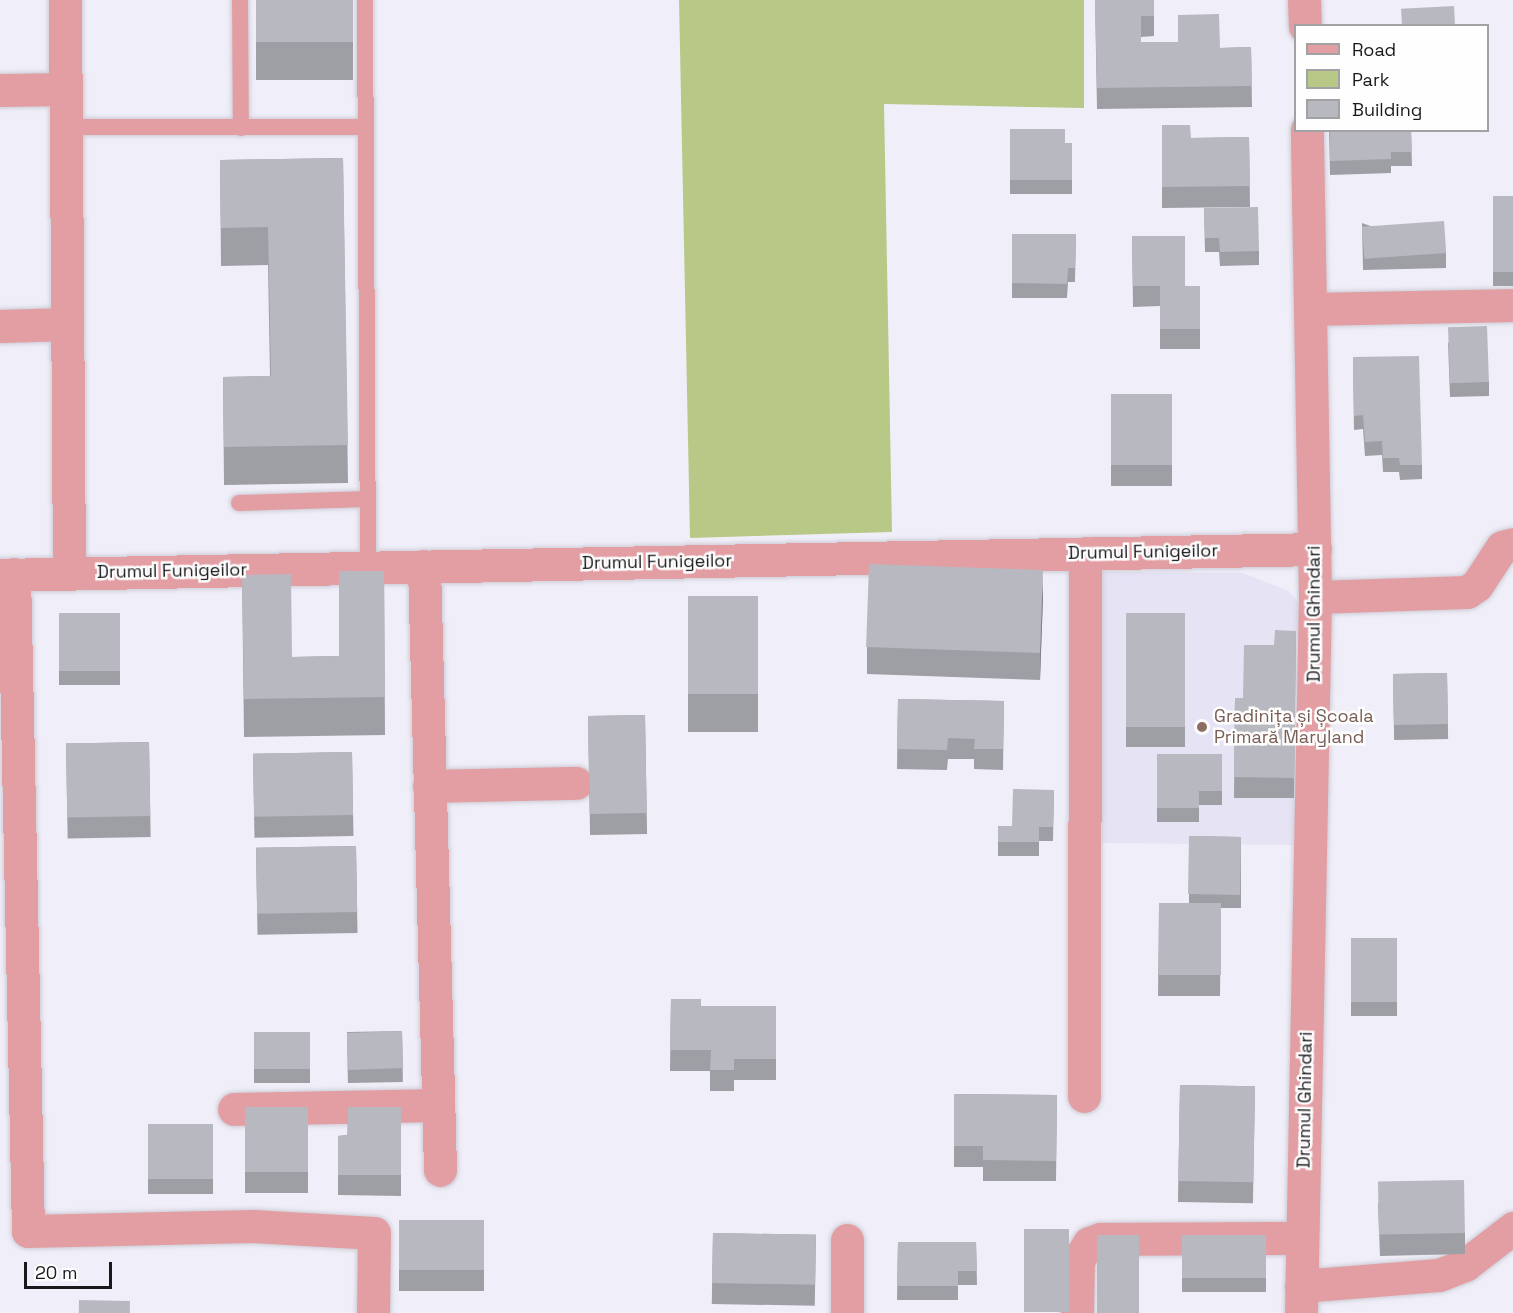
<!DOCTYPE html>
<meta charset="utf-8">
<style>
body{margin:0}
#map{position:relative;width:1513px;height:1313px;overflow:hidden;background:#f0eff9;font-family:"Space Grotesk",sans-serif}
div>[style]{position:absolute}
.built>*{inset:0;background:#e5e3f4}
.green>*{inset:0;background:#b8c887}
.roads{filter:drop-shadow(0 0 2px #cecdd6) drop-shadow(0 0 2px #cecdd6)}
.lane>*{height:16px;margin:-8px;padding:0 8px;transform-origin:8px;border-radius:8px;background:#e39ea4}
.street>*{height:33px;margin:-16.5px;padding:0 16.5px;transform-origin:16.5px;border-radius:16.5px;background:#e39ea4}
.wall>*{inset:0;background:#9e9ea5;transform-origin:0 0}
.shaded-wall>*{inset:0;background:#818186}
.building>*{inset:0;background:#b8b8c0;transform-origin:0 0}
.dots>*{width:16px;height:16px;translate:-50% -50%;box-sizing:border-box;border:3px solid #fefefe;border-radius:50%}
span{translate:-50% -50%;white-space:nowrap;text-align:center;line-height:1.15;-webkit-text-stroke:5px #fefefe;paint-order:stroke}
.street-label{font-size:18px;color:#19191c}
.education-label{font-size:18px;color:#785e54}
.left{translate:0 -50%;text-align:left}
.legend{position:absolute;left:1294px;top:24px;width:195px;height:108px;box-sizing:border-box;background:#fefefe;border:2px solid #a2a2a4;margin:0;padding:8px 10px;list-style:none;font-size:18px;color:#19191c}
.legend li{display:flex;align-items:center;gap:12px;height:30px}
.legend b{width:30px;border:2px solid #a2a2a4}
.scale{position:absolute;left:24px;top:1262px;width:88px;height:27px;box-sizing:border-box;border:3px solid #19191c;border-top:0;padding-left:8px;font-size:18px;line-height:21px;white-space:nowrap;color:#19191c;-webkit-text-stroke:4px #fefefe;paint-order:stroke}
</style>
<div id="map">
<div class="built">
<div style="clip-path:polygon(1101px 572px,1243px 573px,1289px 591px,1306px 612px,1304px 845px,1098px 843px)"></div>
</div>
<div class="green">
<div style="clip-path:polygon(679px 0,1084px 0,1084px 108px,884px 104px,892px 532px,690px 538px)"></div>
</div>
<div class="roads">
<div class="lane">
<div style="left:240px;top:0;width:128px;rotate:89.6deg"></div>
<div style="left:365px;top:0;width:567px;rotate:89.7deg"></div>
<div style="left:65px;top:127px;width:301px"></div>
<div style="left:239px;top:503px;width:129px;rotate:-1.8deg"></div>
</div>
<div class="street">
<div style="left:65px;top:0;width:573px;rotate:89.6deg"></div>
<div style="left:1304px;top:0;width:26px;rotate:88deg"></div>
<div style="left:0;top:90px;width:65px;rotate:-0.9deg"></div>
<div style="left:1312px;top:309px;width:201px;rotate:-1.1deg"></div>
<div style="left:0;top:326px;width:67px;rotate:-1.7deg"></div>
<div style="left:424px;top:566px;width:604px;rotate:88.48deg"></div>
<div style="left:14px;top:574px;width:657px;rotate:88.78deg"></div>
<div style="left:28px;top:1231px;width:225px;rotate:-1.3deg"></div>
<div style="left:253px;top:1226px;width:121px;rotate:3.3deg"></div>
<div style="left:374px;top:1233px;width:80px;rotate:90.7deg"></div>
<div style="left:0;top:575px;width:1315px;rotate:-1.13deg"></div>
<div style="left:1315px;top:597px;width:152px;rotate:-1.9deg"></div>
<div style="left:1467px;top:592px;width:12px;rotate:-35deg"></div>
<div style="left:1477px;top:585px;width:45px;rotate:-56.7deg"></div>
<div style="left:1502px;top:547px;width:11px;rotate:-15deg"></div>
<div style="left:429px;top:786px;width:147px;rotate:-1.2deg"></div>
<div style="left:1084px;top:1096px;width:543px;rotate:-89.89deg"></div>
<div style="left:234px;top:1109px;width:204px;rotate:-1.1deg"></div>
<div style="left:847px;top:1240px;width:73px;rotate:90deg"></div>
<div style="left:1301px;top:1286px;width:138px;rotate:-4.6deg"></div>
<div style="left:1439px;top:1275px;width:28px;rotate:-21deg"></div>
<div style="left:1465px;top:1265px;width:61px;rotate:-37.6deg"></div>
<div style="left:1077px;top:1313px;width:53px;rotate:-88.9deg"></div>
<div style="left:1078px;top:1260px;width:20px;rotate:-57deg"></div>
<div style="left:1089px;top:1243px;width:12px;rotate:-20deg"></div>
<div style="left:1100px;top:1239px;width:202px;rotate:-0.3deg"></div>
<div style="left:1301px;top:1313px;width:716px;rotate:-88.88deg"></div>
<div style="left:1315px;top:597px;width:467px;rotate:-91deg"></div>
</div>
</div>
<div class="wall">
<div style="left:256px;top:0;width:97px;height:80px"></div>
<div style="clip-path:polygon(1095px 0,1154px 0,1154px 36px,1141px 37px,1141px 42px,1220px 48px,1251px 47px,1252px 107px,1097px 109px)"></div>
<div style="clip-path:polygon(1162px 125px,1191px 138px,1249px 137px,1250px 207px,1162px 208px)"></div>
<div style="clip-path:polygon(1010px 129px,1065px 143px,1072px 143px,1072px 194px,1010px 194px)"></div>
<div style="clip-path:polygon(1329px 130px,1411px 130px,1412px 166px,1391px 166px,1391px 173px,1330px 175px)"></div>
<div style="clip-path:polygon(343px 158px,348px 483px,224px 485px,223px 377px,270px 376px,268px 265px,221px 266px,220px 160px)"></div>
<div style="left:1493px;top:196px;width:20px;height:90px"></div>
<div style="clip-path:polygon(1204px 208px,1259px 251px,1259px 265px,1220px 266px,1219px 252px,1205px 252px)"></div>
<div style="clip-path:polygon(1362px 223px,1446px 253px,1446px 268px,1363px 270px)"></div>
<div style="clip-path:polygon(1012px 234px,1076px 234px,1075px 282px,1068px 282px,1067px 298px,1012px 298px)"></div>
<div style="clip-path:polygon(1132px 236px,1185px 286px,1200px 286px,1200px 349px,1160px 349px,1160px 306px,1133px 307px)"></div>
<div style="clip-path:polygon(1448px 342px,1489px 382px,1489px 396px,1450px 397px)"></div>
<div style="clip-path:polygon(1353px 357px,1422px 465px,1422px 479px,1400px 480px,1399px 472px,1383px 472px,1382px 455px,1365px 456px,1363px 429px,1354px 430px)"></div>
<div style="left:1111px;top:394px;width:61px;height:92px"></div>
<div style="clip-path:polygon(384px 571px,385px 735px,244px 737px,242px 575px,292px 657px,339px 656px)"></div>
<div style="left:688px;top:596px;width:70px;height:136px"></div>
<div style="clip-path:polygon(1043px 597px,1040px 680px,867px 674px,867px 647px)"></div>
<div style="left:120px;top:613px;width:72px;height:61px;rotate:90deg"></div>
<div style="left:1126px;top:613px;width:59px;height:134px"></div>
<div style="clip-path:polygon(1296px 631px,1294px 798px,1234px 798px,1235px 698px,1243px 698px,1274px 645px)"></div>
<div style="left:1447px;top:673px;width:66px;height:54px;rotate:89deg"></div>
<div style="clip-path:polygon(898px 699px,1004px 701px,1003px 770px,974px 769px,974px 759px,948px 759px,947px 770px,897px 769px)"></div>
<div style="left:645px;top:715px;width:119px;height:57px;rotate:89deg"></div>
<div style="left:149px;top:742px;width:95px;height:83px;rotate:89deg"></div>
<div style="left:352px;top:752px;width:84px;height:99px;rotate:89deg"></div>
<div style="clip-path:polygon(1157px 754px,1222px 754px,1222px 805px,1199px 805px,1199px 822px,1157px 822px)"></div>
<div style="clip-path:polygon(1054px 790px,1053px 841px,1039px 841px,1039px 856px,998px 856px,998px 826px,1012px 826px)"></div>
<div style="clip-path:polygon(1189px 836px,1241px 837px,1241px 908px,1221px 908px,1220px 996px,1158px 996px,1159px 903px,1189px 903px)"></div>
<div style="left:356px;top:846px;width:87px;height:100px;rotate:89deg"></div>
<div style="left:1351px;top:938px;width:46px;height:78px"></div>
<div style="clip-path:polygon(671px 999px,701px 1006px,776px 1006px,776px 1080px,734px 1080px,734px 1091px,710px 1091px,710px 1071px,670px 1071px)"></div>
<div style="left:402px;top:1031px;width:51px;height:55px;rotate:89deg"></div>
<div style="left:254px;top:1032px;width:56px;height:51px"></div>
<div style="left:1180px;top:1085px;width:75px;height:117px;rotate:1deg"></div>
<div style="clip-path:polygon(954px 1094px,1057px 1095px,1056px 1181px,983px 1181px,983px 1167px,954px 1167px)"></div>
<div style="left:245px;top:1107px;width:63px;height:86px"></div>
<div style="clip-path:polygon(401px 1107px,401px 1196px,338px 1195px,338px 1136px,347px 1135px)"></div>
<div style="left:213px;top:1124px;width:70px;height:65px;rotate:90deg"></div>
<div style="clip-path:polygon(1378px 1203px,1465px 1233px,1465px 1254px,1380px 1256px)"></div>
<div style="left:399px;top:1220px;width:85px;height:71px"></div>
<div style="left:713px;top:1233px;width:103px;height:71px;rotate:1deg"></div>
<div style="left:1182px;top:1235px;width:84px;height:57px"></div>
<div style="clip-path:polygon(898px 1242px,976px 1242px,977px 1285px,958px 1285px,958px 1300px,897px 1300px)"></div>
</div>
<div class="shaded-wall">
<div style="clip-path:polygon(1043px 570px,1043px 597px,1040px 680px,1040px 653px)"></div>
</div>
<div class="building">
<div style="left:256px;top:0;width:97px;height:42px"></div>
<div style="clip-path:polygon(1095px 0,1154px 0,1154px 16px,1141px 16px,1141px 42px,1178px 42px,1178px 15px,1219px 14px,1220px 48px,1251px 47px,1252px 86px,1097px 88px)"></div>
<div style="left:1454px;top:6px;width:20px;height:53px;rotate:87deg"></div>
<div style="clip-path:polygon(1162px 125px,1190px 125px,1191px 138px,1249px 137px,1250px 186px,1162px 187px)"></div>
<div style="clip-path:polygon(1010px 129px,1065px 129px,1065px 143px,1072px 143px,1072px 180px,1010px 180px)"></div>
<div style="clip-path:polygon(1330px 130px,1411px 130px,1412px 152px,1391px 152px,1391px 159px,1330px 161px)"></div>
<div style="clip-path:polygon(343px 158px,348px 445px,224px 447px,223px 377px,271px 376px,268px 227px,221px 228px,220px 160px)"></div>
<div style="left:1493px;top:196px;width:20px;height:76px"></div>
<div style="clip-path:polygon(1258px 207px,1259px 251px,1220px 252px,1219px 238px,1205px 238px,1204px 208px)"></div>
<div style="left:1444px;top:221px;width:32px;height:82px;rotate:86deg"></div>
<div style="clip-path:polygon(1012px 234px,1076px 234px,1075px 268px,1068px 268px,1067px 284px,1012px 283px)"></div>
<div style="clip-path:polygon(1132px 236px,1185px 236px,1185px 286px,1200px 286px,1200px 329px,1160px 329px,1160px 286px,1133px 286px)"></div>
<div style="left:1487px;top:326px;width:56px;height:39px;rotate:88deg"></div>
<div style="clip-path:polygon(1419px 356px,1422px 465px,1400px 465px,1399px 458px,1383px 458px,1382px 441px,1365px 442px,1363px 415px,1354px 416px,1353px 357px)"></div>
<div style="left:1111px;top:394px;width:61px;height:71px"></div>
<div style="left:869px;top:564px;width:174px;height:83px;rotate:2deg"></div>
<div style="clip-path:polygon(339px 571px,384px 571px,385px 697px,244px 699px,242px 575px,291px 574px,292px 657px,339px 656px)"></div>
<div style="left:688px;top:596px;width:70px;height:98px"></div>
<div style="left:120px;top:613px;width:58px;height:61px;rotate:90deg"></div>
<div style="left:1126px;top:613px;width:59px;height:114px"></div>
<div style="clip-path:polygon(1275px 630px,1296px 631px,1294px 778px,1234px 777px,1235px 698px,1243px 698px,1244px 645px,1274px 645px)"></div>
<div style="left:1447px;top:673px;width:51px;height:54px;rotate:89deg"></div>
<div style="clip-path:polygon(898px 699px,1004px 701px,1003px 749px,974px 749px,975px 739px,948px 738px,947px 750px,897px 749px)"></div>
<div style="left:645px;top:715px;width:98px;height:57px;rotate:89deg"></div>
<div style="left:149px;top:742px;width:74px;height:83px;rotate:89deg"></div>
<div style="left:352px;top:752px;width:63px;height:99px;rotate:89deg"></div>
<div style="clip-path:polygon(1157px 754px,1222px 754px,1222px 791px,1199px 791px,1199px 808px,1157px 808px)"></div>
<div style="clip-path:polygon(1013px 789px,1054px 790px,1053px 827px,1039px 827px,1039px 842px,998px 842px,998px 826px,1012px 826px)"></div>
<div style="left:1189px;top:836px;width:52px;height:58px;rotate:1deg"></div>
<div style="left:356px;top:846px;width:66px;height:100px;rotate:89deg"></div>
<div style="left:1159px;top:903px;width:62px;height:72px"></div>
<div style="left:1351px;top:938px;width:46px;height:64px"></div>
<div style="clip-path:polygon(671px 999px,701px 999px,701px 1006px,776px 1006px,776px 1059px,734px 1059px,734px 1070px,710px 1070px,711px 1050px,670px 1050px)"></div>
<div style="left:402px;top:1031px;width:37px;height:55px;rotate:88deg"></div>
<div style="left:254px;top:1032px;width:56px;height:37px"></div>
<div style="left:1180px;top:1085px;width:75px;height:96px;rotate:1deg"></div>
<div style="clip-path:polygon(954px 1094px,1057px 1095px,1056px 1161px,983px 1160px,983px 1146px,954px 1146px)"></div>
<div style="left:245px;top:1107px;width:63px;height:65px"></div>
<div style="clip-path:polygon(348px 1107px,401px 1107px,401px 1175px,338px 1175px,338px 1136px,347px 1135px)"></div>
<div style="left:213px;top:1124px;width:55px;height:65px;rotate:90deg"></div>
<div style="left:1464px;top:1180px;width:53px;height:86px;rotate:89deg"></div>
<div style="left:399px;top:1220px;width:85px;height:50px"></div>
<div style="left:1024px;top:1229px;width:45px;height:83px"></div>
<div style="left:713px;top:1233px;width:103px;height:50px;rotate:1deg"></div>
<div style="left:1097px;top:1235px;width:42px;height:78px"></div>
<div style="left:1182px;top:1235px;width:84px;height:43px"></div>
<div style="clip-path:polygon(898px 1242px,976px 1242px,977px 1271px,958px 1271px,958px 1286px,897px 1286px)"></div>
<div style="left:79px;top:1300px;width:51px;height:13px;rotate:1deg"></div>
</div>
<div class="dots">
<div style="left:1202px;top:727px;background:#8d6e63"></div>
</div>
<div class="street-label">
<span style="left:1143px;top:552px;rotate:-1deg">Drumul Funigeilor</span>
<span style="left:657px;top:562px;rotate:-1deg">Drumul Funigeilor</span>
<span style="left:172px;top:571px;rotate:-1deg">Drumul Funigeilor</span>
<span style="left:1314px;top:614px;rotate:-90deg">Drumul Ghindari</span>
<span style="left:1305px;top:1100px;rotate:-89deg">Drumul Ghindari</span>
</div>
<div class="education-label">
<span class="left" style="left:1214px;top:727px">Gradinița și Școala<br>Primară Maryland</span>
</div>
<ul class="legend">
<li><b style="height:8px;background:#e39ea4"></b>Road</li>
<li><b style="height:16px;background:#b8c887"></b>Park</li>
<li><b style="height:16px;background:#b8b8c0"></b>Building</li>
</ul>
<div class="scale">20 m</div>
</div>
